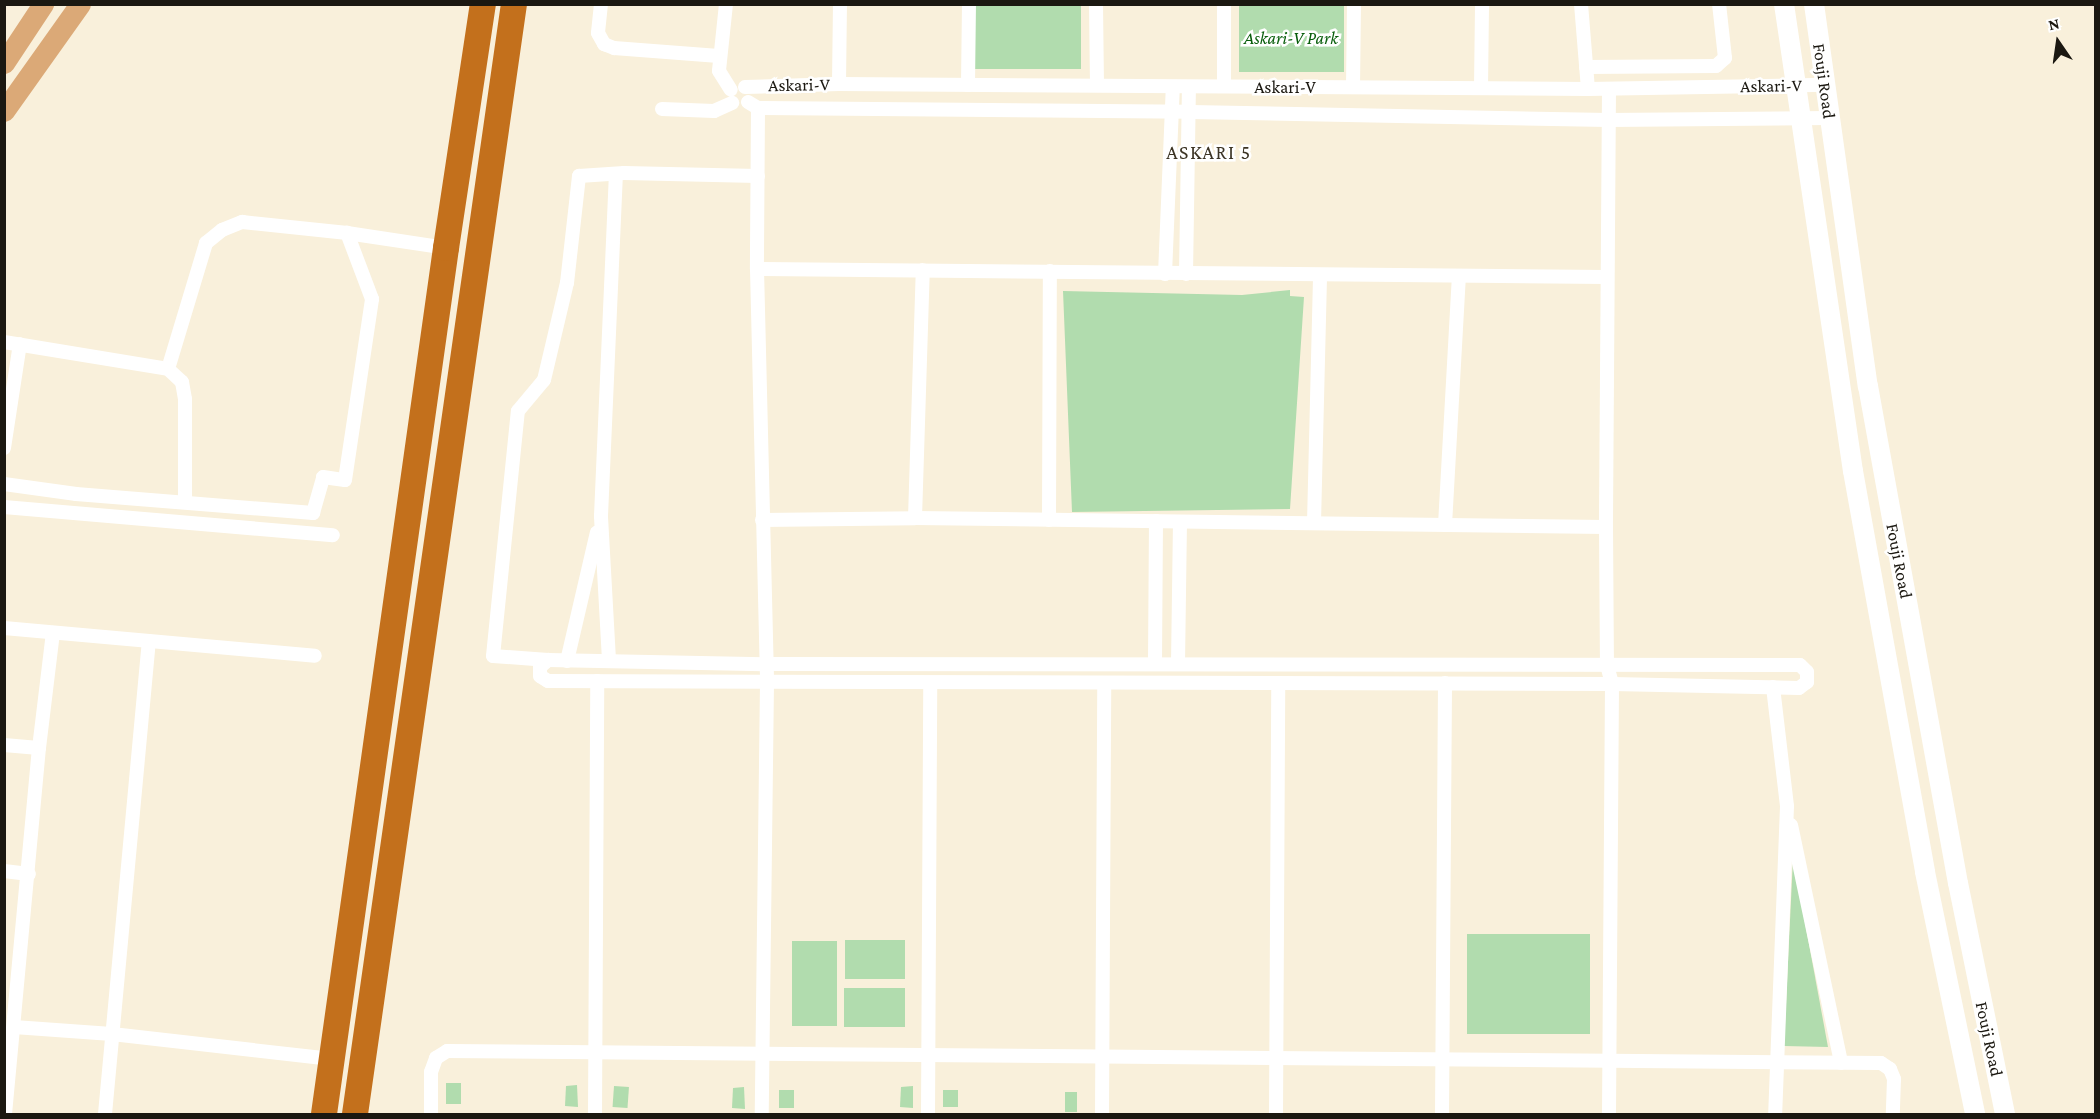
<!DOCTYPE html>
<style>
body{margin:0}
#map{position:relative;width:2100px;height:1119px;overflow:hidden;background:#f9f0db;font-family:"Crimson Pro",serif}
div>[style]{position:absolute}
.green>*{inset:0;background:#b1dcae;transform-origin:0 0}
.street>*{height:14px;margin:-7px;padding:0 7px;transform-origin:7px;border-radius:7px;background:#fff}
.secondary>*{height:20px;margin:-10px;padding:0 10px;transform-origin:10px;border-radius:10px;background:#fff}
.primary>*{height:21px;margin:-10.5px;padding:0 10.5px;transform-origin:10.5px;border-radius:10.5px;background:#dba977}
.highway>*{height:26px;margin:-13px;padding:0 13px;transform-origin:13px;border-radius:13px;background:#c3701c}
span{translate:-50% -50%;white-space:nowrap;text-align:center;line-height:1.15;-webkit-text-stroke:5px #fff;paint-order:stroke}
.park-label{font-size:18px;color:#075d0a;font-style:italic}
.street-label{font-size:18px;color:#1b1811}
.neighbourhood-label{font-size:20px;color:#3c3424;letter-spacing:1.5px}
.frame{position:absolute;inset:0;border:6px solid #1b1811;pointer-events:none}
.north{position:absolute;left:2028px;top:12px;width:60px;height:60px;-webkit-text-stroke:4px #fff;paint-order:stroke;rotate:347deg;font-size:16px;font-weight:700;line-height:24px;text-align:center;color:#1b1811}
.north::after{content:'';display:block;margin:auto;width:21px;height:27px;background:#1b1811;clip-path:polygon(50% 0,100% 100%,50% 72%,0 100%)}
</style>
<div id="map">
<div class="green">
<div style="left:975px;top:5px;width:106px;height:64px"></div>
<div style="left:1239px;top:5px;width:105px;height:67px"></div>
<div style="clip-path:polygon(1290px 290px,1290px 296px,1304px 297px,1290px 509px,1072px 512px,1063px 291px,1242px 295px)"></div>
<div style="clip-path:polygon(1793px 858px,1828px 1047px,1784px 1046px)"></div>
<div style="left:1467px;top:934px;width:123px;height:100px"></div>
<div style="left:845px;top:940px;width:60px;height:39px"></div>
<div style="left:792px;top:941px;width:45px;height:85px"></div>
<div style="left:844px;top:988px;width:61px;height:39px"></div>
<div style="left:446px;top:1083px;width:15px;height:21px"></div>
<div style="clip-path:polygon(577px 1085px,578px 1107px,565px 1106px,566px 1086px)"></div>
<div style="left:614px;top:1086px;width:15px;height:21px;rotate:4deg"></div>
<div style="clip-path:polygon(913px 1086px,913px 1108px,900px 1107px,901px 1087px)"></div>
<div style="clip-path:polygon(744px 1087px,745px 1109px,732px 1108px,733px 1088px)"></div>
<div style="left:794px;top:1090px;width:18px;height:15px;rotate:90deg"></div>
<div style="left:943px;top:1090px;width:15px;height:17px"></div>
<div style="left:1065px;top:1092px;width:12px;height:20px"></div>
</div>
<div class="street">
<div style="left:601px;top:4px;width:29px;rotate:96deg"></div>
<div style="left:598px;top:33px;width:13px;rotate:61deg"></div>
<div style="left:604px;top:44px;width:11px;rotate:22deg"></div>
<div style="left:614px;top:48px;width:105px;rotate:4.4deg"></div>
<div style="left:726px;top:4px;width:67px;rotate:96deg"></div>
<div style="left:719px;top:71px;width:22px;rotate:58deg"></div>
<div style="left:1096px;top:4px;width:81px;rotate:89.3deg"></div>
<div style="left:1224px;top:4px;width:82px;rotate:90deg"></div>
<div style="left:1581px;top:4px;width:85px;rotate:85.3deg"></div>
<div style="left:1586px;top:67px;width:130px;rotate:-0.4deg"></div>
<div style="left:1716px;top:66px;width:12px;rotate:-42deg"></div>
<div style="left:1725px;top:58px;width:54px;rotate:-96.3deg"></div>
<div style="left:839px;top:84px;width:80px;rotate:-89.3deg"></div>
<div style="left:968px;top:85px;width:81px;rotate:-89.3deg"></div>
<div style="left:745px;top:87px;width:94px;rotate:-1.8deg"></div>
<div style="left:839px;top:84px;width:749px;rotate:0.38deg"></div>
<div style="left:1588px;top:89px;width:237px;rotate:-1deg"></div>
<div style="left:1353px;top:87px;width:83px;rotate:-89.3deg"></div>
<div style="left:1481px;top:88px;width:84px;rotate:-89.3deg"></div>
<div style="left:1609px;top:89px;width:438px;rotate:90.4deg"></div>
<div style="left:1606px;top:527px;width:138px;rotate:89.6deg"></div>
<div style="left:1607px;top:665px;width:20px;rotate:75deg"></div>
<div style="left:1612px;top:684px;width:430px;rotate:90.4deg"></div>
<div style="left:748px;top:102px;width:12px;rotate:31deg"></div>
<div style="left:758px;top:108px;width:161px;rotate:90.4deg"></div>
<div style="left:757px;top:269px;width:413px;rotate:88.6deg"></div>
<div style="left:767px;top:682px;width:432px;rotate:90.7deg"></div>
<div style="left:758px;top:108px;width:432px;rotate:0.5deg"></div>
<div style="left:1190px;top:112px;width:418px;rotate:1.1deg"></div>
<div style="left:1608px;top:120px;width:221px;rotate:-0.5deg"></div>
<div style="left:662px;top:109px;width:52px;rotate:2.2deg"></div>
<div style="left:714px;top:111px;width:20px;rotate:-24deg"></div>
<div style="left:757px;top:269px;width:849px;rotate:0.54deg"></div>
<div style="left:1165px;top:274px;width:187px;rotate:-87.6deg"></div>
<div style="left:1186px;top:274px;width:187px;rotate:-89.1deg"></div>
<div style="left:4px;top:342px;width:166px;rotate:9.3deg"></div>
<div style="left:168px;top:369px;width:19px;rotate:43deg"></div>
<div style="left:182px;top:382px;width:17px;rotate:80deg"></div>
<div style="left:185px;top:399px;width:102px;rotate:90deg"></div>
<div style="left:168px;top:369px;width:132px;rotate:-73.2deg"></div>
<div style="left:206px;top:243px;width:21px;rotate:-39deg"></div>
<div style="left:222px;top:230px;width:22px;rotate:-22deg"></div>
<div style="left:242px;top:222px;width:106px;rotate:6deg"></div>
<div style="left:347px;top:233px;width:100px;rotate:8.6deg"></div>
<div style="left:4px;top:448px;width:105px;rotate:-81.3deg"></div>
<div style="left:4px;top:484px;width:73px;rotate:7.9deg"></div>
<div style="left:76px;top:494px;width:238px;rotate:4.6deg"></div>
<div style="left:313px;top:513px;width:37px;rotate:-74deg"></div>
<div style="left:323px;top:477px;width:22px;rotate:8deg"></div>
<div style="left:345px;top:480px;width:183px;rotate:-81.5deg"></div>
<div style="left:372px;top:299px;width:71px;rotate:-110.7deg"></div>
<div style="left:4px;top:507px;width:330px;rotate:4.9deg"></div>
<div style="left:915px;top:518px;width:248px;rotate:-88.2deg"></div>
<div style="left:762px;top:520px;width:153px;rotate:-0.7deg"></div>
<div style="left:915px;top:518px;width:691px;rotate:0.75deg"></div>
<div style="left:1049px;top:520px;width:249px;rotate:-89.8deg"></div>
<div style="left:1314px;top:523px;width:248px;rotate:-88.6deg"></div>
<div style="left:1445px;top:525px;width:249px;rotate:-86.8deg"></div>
<div style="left:4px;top:628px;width:312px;rotate:5.1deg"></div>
<div style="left:548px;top:660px;width:218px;rotate:1.1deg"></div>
<div style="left:766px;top:664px;width:1034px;rotate:0.06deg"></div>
<div style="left:1800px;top:665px;width:10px;rotate:45deg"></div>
<div style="left:1807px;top:672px;width:10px;rotate:90deg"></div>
<div style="left:1807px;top:682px;width:10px;rotate:143deg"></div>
<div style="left:1799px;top:688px;width:187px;rotate:-178.8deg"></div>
<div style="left:1612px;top:684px;width:1064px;rotate:-179.84deg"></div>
<div style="left:548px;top:681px;width:9px;rotate:-148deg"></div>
<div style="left:540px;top:676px;width:9px;rotate:-90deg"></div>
<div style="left:540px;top:667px;width:11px;rotate:-41deg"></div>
<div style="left:548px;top:660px;width:55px;rotate:-175.8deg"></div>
<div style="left:493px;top:656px;width:246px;rotate:-84.2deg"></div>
<div style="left:518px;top:411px;width:40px;rotate:-50deg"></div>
<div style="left:544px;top:380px;width:100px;rotate:-76.7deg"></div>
<div style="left:567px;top:283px;width:108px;rotate:-83.6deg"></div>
<div style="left:579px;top:176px;width:45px;rotate:-3.8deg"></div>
<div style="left:624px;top:173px;width:134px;rotate:1.3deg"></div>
<div style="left:609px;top:660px;width:144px;rotate:-93.2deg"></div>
<div style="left:601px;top:516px;width:340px;rotate:-87.5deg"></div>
<div style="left:567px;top:661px;width:132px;rotate:-76.9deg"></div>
<div style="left:1155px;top:663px;width:142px;rotate:-89.6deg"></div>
<div style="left:1178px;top:664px;width:142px;rotate:-89.2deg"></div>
<div style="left:1773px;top:687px;width:120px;rotate:83.3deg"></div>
<div style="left:1787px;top:806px;width:308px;rotate:92.2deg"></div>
<div style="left:4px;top:745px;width:35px;rotate:5deg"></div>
<div style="left:1791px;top:825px;width:243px;rotate:78.1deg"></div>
<div style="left:4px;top:871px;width:25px;rotate:7deg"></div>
<div style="left:14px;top:1027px;width:98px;rotate:4.1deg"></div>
<div style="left:112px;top:1034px;width:221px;rotate:6.5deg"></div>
<div style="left:5px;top:1114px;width:368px;rotate:-84.7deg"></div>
<div style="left:39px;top:748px;width:116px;rotate:-83.1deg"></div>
<div style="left:105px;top:1114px;width:475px;rotate:-84.7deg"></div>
<div style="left:431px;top:1114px;width:42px;rotate:-90deg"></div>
<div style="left:431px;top:1072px;width:15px;rotate:-70deg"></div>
<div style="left:436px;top:1058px;width:13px;rotate:-32deg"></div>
<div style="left:447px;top:1051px;width:1434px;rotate:0.48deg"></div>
<div style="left:1881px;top:1063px;width:11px;rotate:34deg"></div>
<div style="left:1890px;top:1069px;width:11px;rotate:68deg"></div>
<div style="left:1894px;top:1079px;width:35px;rotate:92deg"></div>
<div style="left:595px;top:1114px;width:433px;rotate:-89.7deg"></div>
<div style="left:928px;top:1114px;width:431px;rotate:-89.7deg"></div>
<div style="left:1102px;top:1114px;width:430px;rotate:-89.7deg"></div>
<div style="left:1276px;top:1114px;width:429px;rotate:-89.7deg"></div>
<div style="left:1442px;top:1114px;width:431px;rotate:-89.6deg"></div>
</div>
<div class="secondary">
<div style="left:1784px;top:4px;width:472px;rotate:81.6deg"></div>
<div style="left:1853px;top:471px;width:407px;rotate:79.8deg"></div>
<div style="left:1925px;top:872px;width:247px;rotate:78.3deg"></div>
<div style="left:1814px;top:4px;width:386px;rotate:82deg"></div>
<div style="left:1868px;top:386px;width:505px;rotate:79.74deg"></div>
<div style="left:1958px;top:883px;width:236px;rotate:78.5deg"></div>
</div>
<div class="primary">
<div style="left:4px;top:63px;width:71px;rotate:-56.5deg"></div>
<div style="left:4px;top:111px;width:131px;rotate:-54.6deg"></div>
</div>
<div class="highway">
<div style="left:324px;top:1114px;width:875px;rotate:-81.98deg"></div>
<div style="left:446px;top:248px;width:247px;rotate:-81.4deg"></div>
<div style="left:355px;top:1114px;width:1121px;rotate:-81.85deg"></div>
</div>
<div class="park-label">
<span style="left:1291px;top:38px">Askari-V Park</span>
</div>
<div class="street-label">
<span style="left:1824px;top:81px;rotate:82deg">Fouji Road</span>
<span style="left:799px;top:85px;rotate:-1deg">Askari-V</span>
<span style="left:1771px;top:86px;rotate:-1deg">Askari-V</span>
<span style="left:1285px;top:87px">Askari-V</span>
<span style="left:1899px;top:561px;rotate:79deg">Fouji Road</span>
<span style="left:1989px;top:1039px;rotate:78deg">Fouji Road</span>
</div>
<div class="neighbourhood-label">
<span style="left:1209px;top:152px">ASKARI 5</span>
</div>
<div class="frame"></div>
<div class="north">N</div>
</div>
